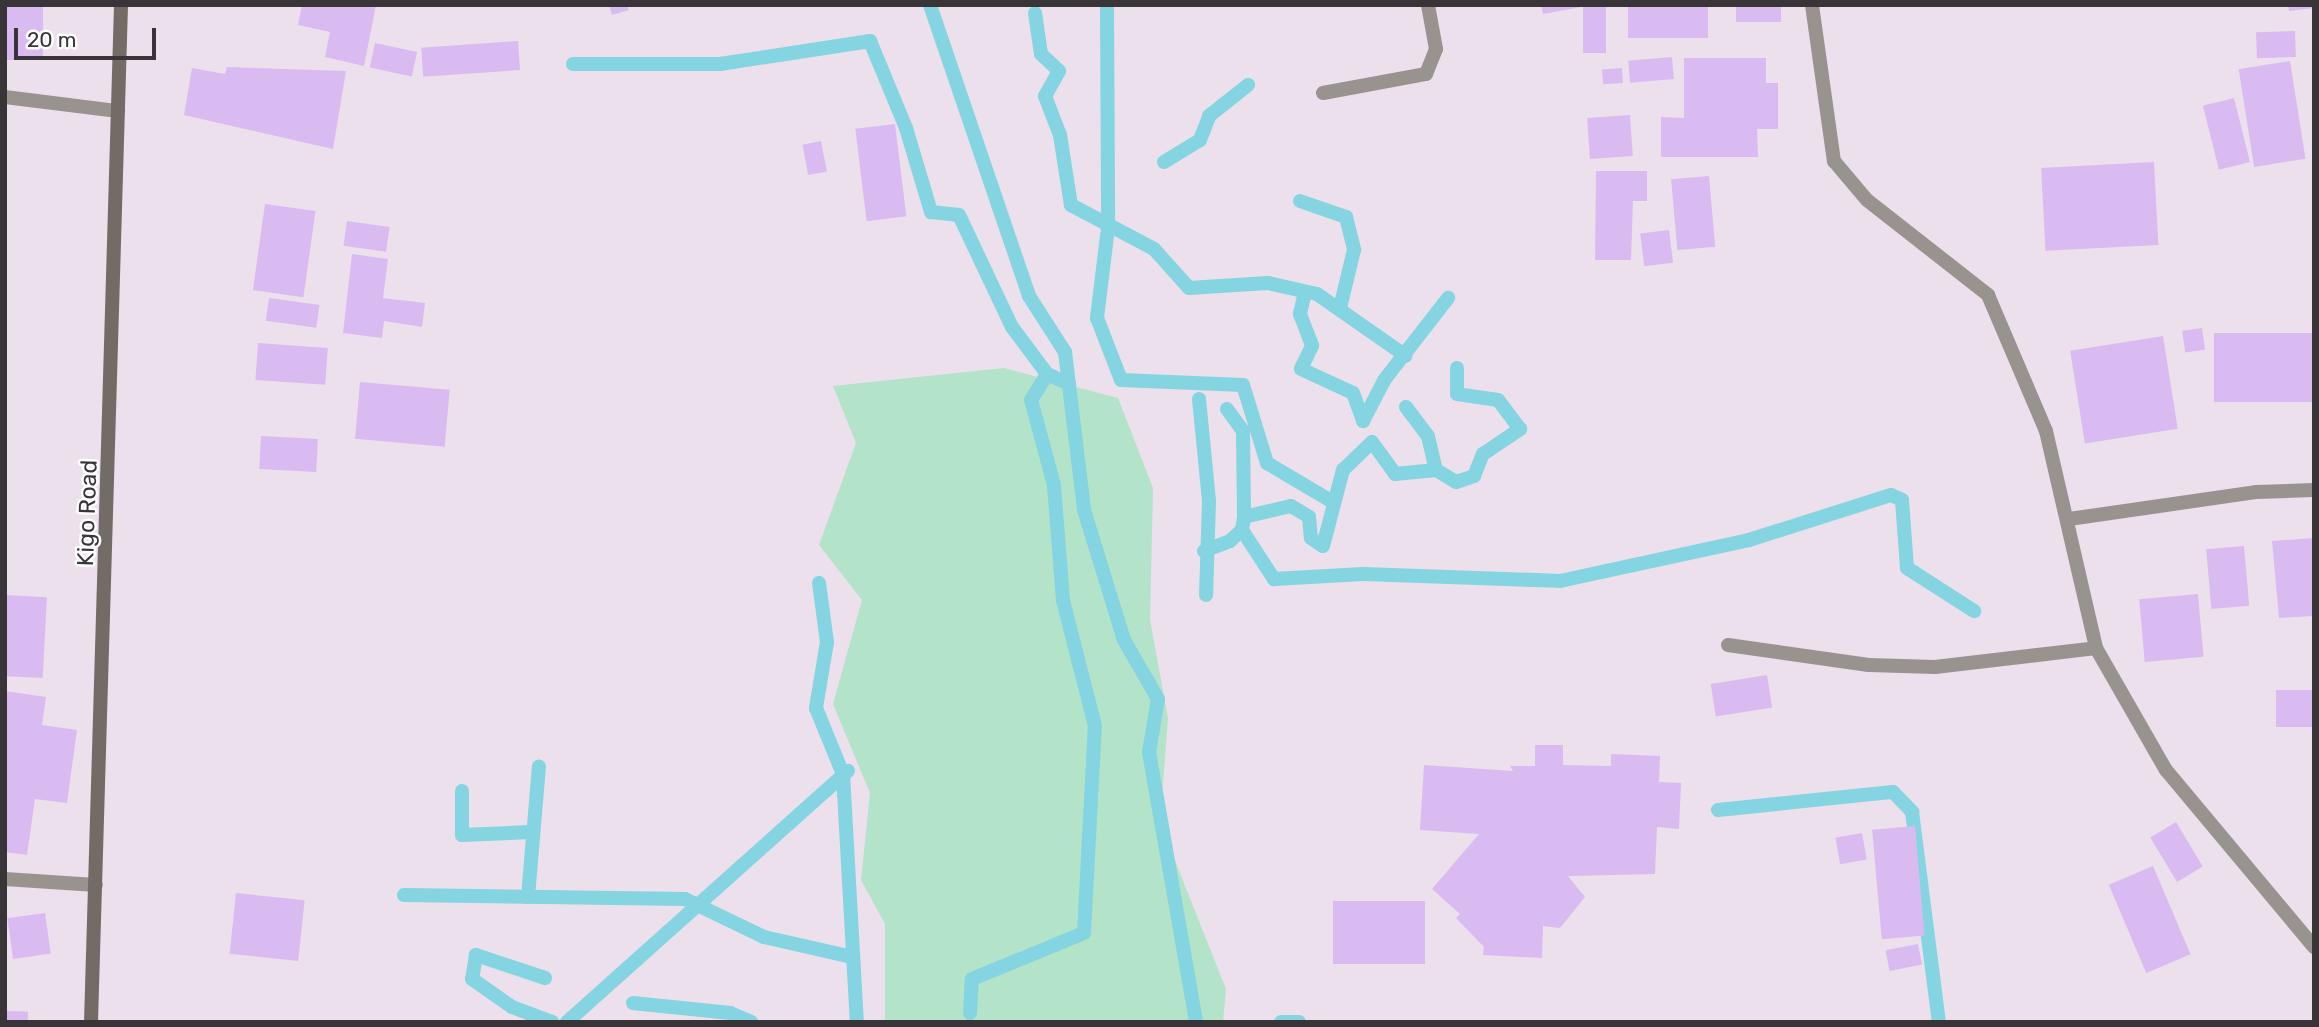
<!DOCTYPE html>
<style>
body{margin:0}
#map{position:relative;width:2319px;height:1027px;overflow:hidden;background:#ebe0eb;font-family:Rubik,sans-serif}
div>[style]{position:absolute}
.green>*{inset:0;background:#b3e3c9}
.stream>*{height:14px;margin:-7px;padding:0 7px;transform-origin:7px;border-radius:7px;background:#84d4e1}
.building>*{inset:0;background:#d9bbf2;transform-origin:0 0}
.street>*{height:14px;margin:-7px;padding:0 7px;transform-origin:7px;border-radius:7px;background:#98938f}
.secondary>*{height:14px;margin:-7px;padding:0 7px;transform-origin:7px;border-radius:7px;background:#736c66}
span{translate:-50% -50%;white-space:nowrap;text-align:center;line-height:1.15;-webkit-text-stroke:5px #fff;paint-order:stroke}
.street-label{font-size:23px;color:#383438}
.frame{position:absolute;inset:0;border:7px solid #383438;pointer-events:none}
.scale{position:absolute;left:14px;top:28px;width:142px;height:32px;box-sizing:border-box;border:4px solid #383438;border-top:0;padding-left:9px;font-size:21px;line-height:24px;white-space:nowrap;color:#383438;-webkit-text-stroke:5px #fff;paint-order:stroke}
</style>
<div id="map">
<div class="green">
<div style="clip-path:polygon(1004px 368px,1118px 398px,1153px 488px,1150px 620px,1168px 718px,1160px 823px,1226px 989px,1223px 1022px,885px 1022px,885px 924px,861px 880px,870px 793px,833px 704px,862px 600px,819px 545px,856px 443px,833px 386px)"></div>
</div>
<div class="stream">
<div style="left:930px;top:5px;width:307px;rotate:71.2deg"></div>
<div style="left:1029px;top:296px;width:67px;rotate:57.3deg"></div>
<div style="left:1065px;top:352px;width:159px;rotate:83.1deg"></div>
<div style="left:1084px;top:510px;width:136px;rotate:72.9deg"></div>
<div style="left:1124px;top:640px;width:68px;rotate:60deg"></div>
<div style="left:1158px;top:699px;width:54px;rotate:99.6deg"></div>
<div style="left:1149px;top:752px;width:274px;rotate:80.1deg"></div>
<div style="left:1107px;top:5px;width:223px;rotate:89.7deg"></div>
<div style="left:1108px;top:228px;width:91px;rotate:97deg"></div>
<div style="left:1097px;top:318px;width:66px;rotate:68.8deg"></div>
<div style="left:1121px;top:380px;width:122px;rotate:2.3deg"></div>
<div style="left:1243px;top:385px;width:82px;rotate:72.9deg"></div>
<div style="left:1267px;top:463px;width:77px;rotate:30.6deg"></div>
<div style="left:1035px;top:13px;width:41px;rotate:81.7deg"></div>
<div style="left:1041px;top:54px;width:25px;rotate:43deg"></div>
<div style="left:1059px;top:71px;width:29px;rotate:119deg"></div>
<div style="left:1045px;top:96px;width:42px;rotate:69deg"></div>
<div style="left:1060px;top:135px;width:71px;rotate:81.1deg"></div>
<div style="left:1071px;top:205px;width:94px;rotate:27.9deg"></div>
<div style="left:1154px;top:249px;width:52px;rotate:48.1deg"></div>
<div style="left:1189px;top:288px;width:79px;rotate:-3.6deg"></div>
<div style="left:1268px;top:283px;width:50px;rotate:12.7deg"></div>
<div style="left:1317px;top:294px;width:108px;rotate:34.9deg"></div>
<div style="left:573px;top:64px;width:147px"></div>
<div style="left:720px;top:64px;width:152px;rotate:-8.7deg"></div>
<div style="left:870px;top:41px;width:94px;rotate:67.5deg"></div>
<div style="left:906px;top:128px;width:88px;rotate:73.4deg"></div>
<div style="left:931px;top:212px;width:28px;rotate:6deg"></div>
<div style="left:959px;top:215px;width:124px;rotate:64.7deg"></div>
<div style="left:1012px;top:327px;width:59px;rotate:53.3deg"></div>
<div style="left:1047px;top:374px;width:24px;rotate:24deg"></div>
<div style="left:1164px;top:162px;width:42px;rotate:-31.4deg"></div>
<div style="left:1200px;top:140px;width:26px;rotate:-69deg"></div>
<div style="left:1209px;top:116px;width:50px;rotate:-38.5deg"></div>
<div style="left:1300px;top:201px;width:49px;rotate:19.2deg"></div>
<div style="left:1346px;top:217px;width:34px;rotate:76deg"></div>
<div style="left:1354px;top:250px;width:60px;rotate:103.6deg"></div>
<div style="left:1305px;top:292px;width:23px;rotate:103deg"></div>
<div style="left:1300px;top:314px;width:34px;rotate:69deg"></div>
<div style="left:1312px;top:346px;width:25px;rotate:116deg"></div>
<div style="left:1301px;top:369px;width:57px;rotate:24.8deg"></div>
<div style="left:1353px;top:393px;width:30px;rotate:70deg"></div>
<div style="left:1363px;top:421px;width:47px;rotate:-62.4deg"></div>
<div style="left:1385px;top:379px;width:103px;rotate:-52.1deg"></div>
<div style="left:1199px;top:399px;width:102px;rotate:84.4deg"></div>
<div style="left:1209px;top:501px;width:94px;rotate:91.8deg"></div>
<div style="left:1406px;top:407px;width:36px;rotate:53deg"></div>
<div style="left:1428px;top:436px;width:35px;rotate:77deg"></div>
<div style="left:1227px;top:409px;width:27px;rotate:54deg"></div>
<div style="left:1243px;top:431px;width:86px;rotate:89.3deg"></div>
<div style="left:1242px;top:530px;width:59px;rotate:56.9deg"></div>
<div style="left:1274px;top:579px;width:89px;rotate:-3.2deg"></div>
<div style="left:1363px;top:574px;width:197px;rotate:2deg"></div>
<div style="left:1560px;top:581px;width:193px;rotate:-12.2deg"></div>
<div style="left:1749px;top:540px;width:149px;rotate:-17.6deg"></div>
<div style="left:1891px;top:495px;width:12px;rotate:24deg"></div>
<div style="left:1902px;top:500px;width:68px;rotate:85.8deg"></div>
<div style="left:1907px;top:568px;width:80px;rotate:32.7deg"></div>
<div style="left:1204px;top:551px;width:28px;rotate:-21deg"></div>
<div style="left:1230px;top:541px;width:16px;rotate:-43deg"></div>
<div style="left:1242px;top:530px;width:13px;rotate:-81deg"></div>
<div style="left:1244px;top:517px;width:48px;rotate:-13.2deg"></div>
<div style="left:1291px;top:506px;width:21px;rotate:31deg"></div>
<div style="left:1309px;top:517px;width:21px;rotate:85deg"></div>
<div style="left:1311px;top:538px;width:14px;rotate:34deg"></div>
<div style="left:1323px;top:546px;width:79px;rotate:-75.3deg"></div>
<div style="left:1343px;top:470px;width:40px;rotate:-44deg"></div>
<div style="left:1372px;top:442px;width:39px;rotate:54deg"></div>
<div style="left:1395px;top:474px;width:41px;rotate:-5.6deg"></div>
<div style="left:1436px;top:470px;width:23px;rotate:31deg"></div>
<div style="left:1456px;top:482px;width:19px;rotate:-18deg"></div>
<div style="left:1474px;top:476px;width:24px;rotate:-68deg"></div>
<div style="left:1483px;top:454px;width:45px;rotate:-34deg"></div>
<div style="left:1520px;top:429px;width:36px;rotate:-127deg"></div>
<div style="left:1498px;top:400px;width:41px;rotate:-171.7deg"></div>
<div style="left:1457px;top:394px;width:26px;rotate:-90deg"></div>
<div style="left:819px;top:583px;width:60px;rotate:82.3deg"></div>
<div style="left:827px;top:642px;width:67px;rotate:99.5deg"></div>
<div style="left:816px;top:708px;width:71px;rotate:67.8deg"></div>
<div style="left:843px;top:774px;width:248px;rotate:86.8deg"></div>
<div style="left:462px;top:791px;width:44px;rotate:90deg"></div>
<div style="left:462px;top:835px;width:68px;rotate:-2.5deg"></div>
<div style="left:1718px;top:810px;width:176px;rotate:-5.9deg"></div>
<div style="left:1893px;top:792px;width:28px;rotate:46deg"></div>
<div style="left:1912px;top:812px;width:212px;rotate:82.7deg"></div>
<div style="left:404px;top:895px;width:281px;rotate:0.8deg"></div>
<div style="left:685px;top:899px;width:88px;rotate:25.7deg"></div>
<div style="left:764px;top:937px;width:90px;rotate:12.8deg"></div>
<div style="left:528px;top:897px;width:131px;rotate:-85.2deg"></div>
<div style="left:545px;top:978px;width:73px;rotate:-161.6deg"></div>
<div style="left:476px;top:955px;width:24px;rotate:99deg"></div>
<div style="left:472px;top:979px;width:49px;rotate:35deg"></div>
<div style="left:512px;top:1007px;width:43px;rotate:20.6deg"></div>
<div style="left:633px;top:1003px;width:98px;rotate:5.9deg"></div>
<div style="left:730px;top:1013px;width:23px;rotate:23deg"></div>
<div style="left:970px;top:1013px;width:34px;rotate:-87deg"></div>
<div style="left:972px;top:979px;width:121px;rotate:-22.3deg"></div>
<div style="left:1084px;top:933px;width:207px;rotate:-87deg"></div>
<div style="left:1095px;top:726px;width:130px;rotate:-104.3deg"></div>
<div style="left:1063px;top:600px;width:115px;rotate:-94.5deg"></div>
<div style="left:1054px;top:485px;width:88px;rotate:-105.1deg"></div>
<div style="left:1031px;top:400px;width:31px;rotate:-58deg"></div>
<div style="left:567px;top:1022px;width:377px;rotate:-41.8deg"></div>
<div style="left:1281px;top:1022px;width:18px"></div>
</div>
<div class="building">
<div style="left:5px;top:5px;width:38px;height:55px"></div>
<div style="clip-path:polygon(302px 5px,376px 5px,364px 66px,325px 57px,330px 32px,298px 25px)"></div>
<div style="clip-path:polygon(609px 5px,627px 5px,629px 10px,612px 15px)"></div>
<div style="clip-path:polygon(1541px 5px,1581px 5px,1581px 7px,1543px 14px)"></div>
<div style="left:1583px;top:5px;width:23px;height:48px"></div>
<div style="left:1628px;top:5px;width:80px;height:33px"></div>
<div style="left:1736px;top:5px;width:45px;height:17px"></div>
<div style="clip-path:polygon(2288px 5px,2314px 5px,2314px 8px,2289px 11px)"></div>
<div style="left:2295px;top:31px;width:26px;height:39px;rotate:88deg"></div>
<div style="left:518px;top:41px;width:29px;height:97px;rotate:86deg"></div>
<div style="left:375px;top:43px;width:43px;height:25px;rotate:12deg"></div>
<div style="left:1672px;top:57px;width:22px;height:44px;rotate:85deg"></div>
<div style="clip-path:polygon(1684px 58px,1766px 58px,1766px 83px,1778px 83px,1778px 129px,1757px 129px,1758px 157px,1661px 157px,1661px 117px,1684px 118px)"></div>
<div style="left:2290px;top:61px;width:99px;height:52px;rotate:81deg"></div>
<div style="clip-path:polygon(227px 67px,346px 71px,333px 149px,184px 115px,192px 68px,225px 74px)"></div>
<div style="left:1622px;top:68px;width:15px;height:20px;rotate:86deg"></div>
<div style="left:2234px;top:98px;width:66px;height:32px;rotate:76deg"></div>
<div style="left:1630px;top:115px;width:41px;height:43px;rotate:86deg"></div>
<div style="left:895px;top:124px;width:93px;height:40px;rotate:83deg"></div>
<div style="left:821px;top:141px;width:31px;height:19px;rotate:79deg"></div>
<div style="left:2154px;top:162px;width:83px;height:113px;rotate:87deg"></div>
<div style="clip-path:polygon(1596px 171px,1647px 171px,1647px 201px,1633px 201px,1631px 260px,1595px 260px)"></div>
<div style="left:1709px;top:176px;width:71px;height:38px;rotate:85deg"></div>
<div style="left:265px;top:204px;width:51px;height:87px;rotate:8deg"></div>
<div style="left:347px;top:221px;width:43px;height:25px;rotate:8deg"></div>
<div style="left:1669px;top:230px;width:33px;height:29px;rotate:83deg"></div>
<div style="clip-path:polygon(352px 254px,388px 259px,383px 298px,425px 303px,422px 327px,384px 321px,382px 338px,343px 333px)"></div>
<div style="left:269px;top:298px;width:51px;height:23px;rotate:8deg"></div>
<div style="left:2202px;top:328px;width:22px;height:20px;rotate:82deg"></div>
<div style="left:2314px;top:333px;width:69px;height:100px;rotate:90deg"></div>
<div style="left:2163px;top:336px;width:94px;height:94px;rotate:81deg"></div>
<div style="left:258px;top:343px;width:70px;height:37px;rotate:4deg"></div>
<div style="left:360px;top:382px;width:90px;height:57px;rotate:5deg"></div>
<div style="left:261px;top:436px;width:57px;height:33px;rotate:3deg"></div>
<div style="clip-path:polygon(2314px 538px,2314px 616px,2279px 618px,2272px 541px)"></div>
<div style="left:2244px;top:546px;width:60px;height:38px;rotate:85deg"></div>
<div style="left:2198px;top:594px;width:63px;height:59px;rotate:85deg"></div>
<div style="left:6px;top:595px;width:41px;height:81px;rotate:3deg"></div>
<div style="left:1767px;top:675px;width:33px;height:57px;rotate:81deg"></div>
<div style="left:2314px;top:690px;width:37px;height:38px;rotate:90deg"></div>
<div style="clip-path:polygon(5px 691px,46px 697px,42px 725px,77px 730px,67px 803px,35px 799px,27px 855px,5px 852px)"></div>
<div style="clip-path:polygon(1535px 745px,1563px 745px,1563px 765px,1611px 766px,1611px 754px,1660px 756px,1659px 782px,1681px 783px,1679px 829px,1657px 827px,1655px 874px,1568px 876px,1585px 897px,1560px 928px,1543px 926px,1542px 958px,1483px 955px,1484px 947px,1456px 918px,1460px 914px,1432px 889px,1479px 834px,1420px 830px,1424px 765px,1513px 771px,1510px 766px,1535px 766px)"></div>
<div style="left:2176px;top:822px;width:52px;height:30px;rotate:59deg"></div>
<div style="left:1915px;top:826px;width:110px;height:43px;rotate:85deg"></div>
<div style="left:1862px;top:833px;width:27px;height:27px;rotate:80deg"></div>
<div style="left:2153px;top:866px;width:96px;height:48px;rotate:67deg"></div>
<div style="left:236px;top:893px;width:69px;height:61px;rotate:6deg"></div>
<div style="left:1333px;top:901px;width:92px;height:63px"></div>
<div style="left:45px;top:913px;width:41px;height:38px;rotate:82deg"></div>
<div style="left:1918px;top:944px;width:21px;height:33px;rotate:79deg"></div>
<div style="left:5px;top:1011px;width:23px;height:11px;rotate:2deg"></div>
</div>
<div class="street">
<div style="left:1812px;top:5px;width:158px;rotate:82deg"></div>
<div style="left:1834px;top:161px;width:51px;rotate:49.8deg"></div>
<div style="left:1867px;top:200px;width:154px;rotate:38.1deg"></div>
<div style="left:1988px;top:295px;width:148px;rotate:66.9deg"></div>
<div style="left:2046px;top:431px;width:223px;rotate:77deg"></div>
<div style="left:2096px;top:648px;width:141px;rotate:60.2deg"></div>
<div style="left:2166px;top:770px;width:231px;rotate:50.1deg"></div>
<div style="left:1323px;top:93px;width:105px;rotate:-10.5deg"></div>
<div style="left:1426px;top:74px;width:27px;rotate:-68deg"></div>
<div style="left:1436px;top:49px;width:45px;rotate:-100.3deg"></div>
<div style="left:5px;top:97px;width:114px;rotate:7.1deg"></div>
<div style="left:2069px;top:519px;width:190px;rotate:-8.2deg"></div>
<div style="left:2257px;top:492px;width:57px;rotate:-2deg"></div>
<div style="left:1728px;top:645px;width:142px;rotate:8.1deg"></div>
<div style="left:1869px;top:665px;width:66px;rotate:1.7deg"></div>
<div style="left:1935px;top:667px;width:162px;rotate:-6.7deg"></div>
<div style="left:5px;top:879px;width:91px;rotate:3.8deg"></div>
</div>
<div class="secondary">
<div style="left:91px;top:1022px;width:1017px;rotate:-88.31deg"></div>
</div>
<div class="street-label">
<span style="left:87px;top:513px;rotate:-88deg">Kigo Road</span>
</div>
<div class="frame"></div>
<div class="scale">20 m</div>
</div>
